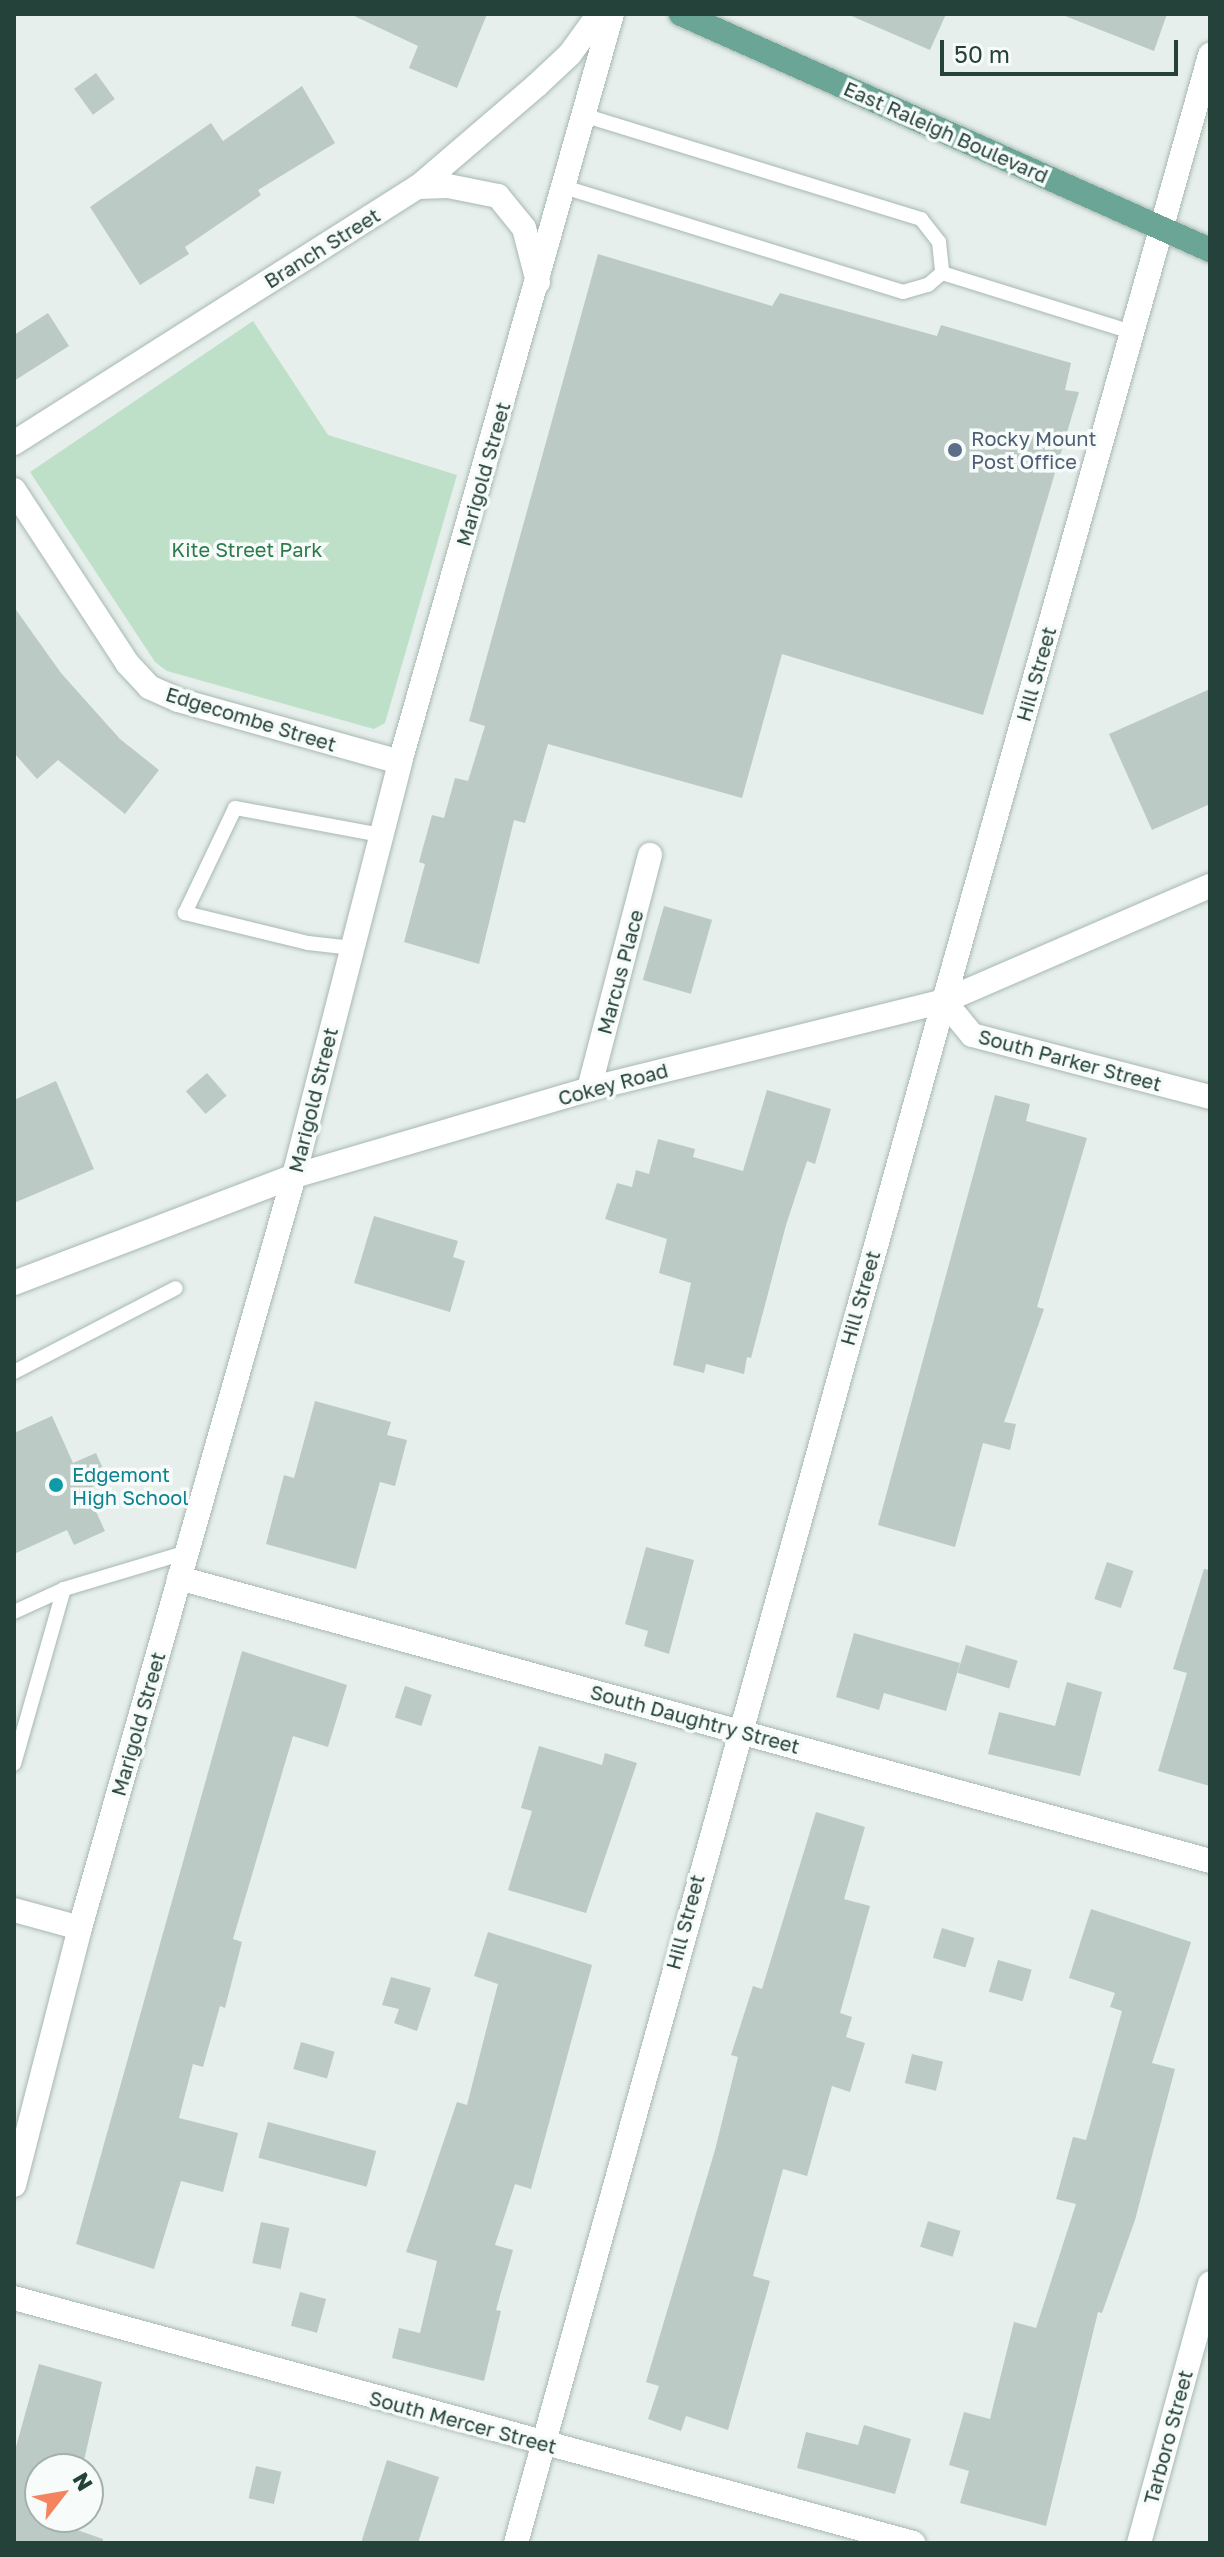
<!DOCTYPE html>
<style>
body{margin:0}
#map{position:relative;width:1224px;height:2557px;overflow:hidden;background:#e6efeb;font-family:"Golos Text",sans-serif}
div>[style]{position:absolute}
.green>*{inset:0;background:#bfe0c8}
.building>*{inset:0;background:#bbcac4;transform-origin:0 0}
.roads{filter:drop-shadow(0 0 2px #a8b8b2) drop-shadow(0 0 2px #a8b8b2)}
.lane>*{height:14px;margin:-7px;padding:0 7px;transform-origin:7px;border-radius:7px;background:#fff}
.street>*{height:24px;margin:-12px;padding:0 12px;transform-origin:12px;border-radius:12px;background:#fff}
.secondary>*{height:24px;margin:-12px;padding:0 12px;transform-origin:12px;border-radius:12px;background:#fff}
.primary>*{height:24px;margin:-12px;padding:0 12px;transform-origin:12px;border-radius:12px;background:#6aa596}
.dots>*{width:22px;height:22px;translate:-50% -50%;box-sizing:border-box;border:4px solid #f7fbf9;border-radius:50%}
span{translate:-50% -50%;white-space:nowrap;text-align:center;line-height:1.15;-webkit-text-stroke:7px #f7fbf9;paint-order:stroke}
.street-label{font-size:20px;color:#24423a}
.service-label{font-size:20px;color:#4e5e75}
.left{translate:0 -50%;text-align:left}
.park-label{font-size:20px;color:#2d7a4b}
.culture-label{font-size:20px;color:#0d838f}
.frame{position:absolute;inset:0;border:16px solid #24423a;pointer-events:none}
.north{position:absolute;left:24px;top:2453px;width:80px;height:80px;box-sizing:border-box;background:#f7fbf9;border:2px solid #a3b1ad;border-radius:50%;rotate:59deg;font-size:22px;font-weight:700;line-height:32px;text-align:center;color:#24423a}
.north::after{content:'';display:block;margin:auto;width:28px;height:36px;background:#f4845f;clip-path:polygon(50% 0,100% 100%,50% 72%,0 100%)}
.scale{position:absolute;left:940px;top:40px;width:238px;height:36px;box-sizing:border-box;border:4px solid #24423a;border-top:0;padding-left:10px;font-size:24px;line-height:28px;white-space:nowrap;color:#24423a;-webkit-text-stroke:6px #f7fbf9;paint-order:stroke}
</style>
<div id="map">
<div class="green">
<div style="clip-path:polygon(253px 321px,328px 435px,457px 475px,385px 723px,374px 729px,167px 671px,155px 662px,30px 472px)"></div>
</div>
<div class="building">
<div style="clip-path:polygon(350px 14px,487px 14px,457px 88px,409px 68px,418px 46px)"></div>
<div style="clip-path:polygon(847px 14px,946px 14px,930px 50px)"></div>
<div style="clip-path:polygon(1060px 14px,1167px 14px,1154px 51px)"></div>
<div style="left:96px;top:73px;width:32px;height:27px;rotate:54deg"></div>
<div style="clip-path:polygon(302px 86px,335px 143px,258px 190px,261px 195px,185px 247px,189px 254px,140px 285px,90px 207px,211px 123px,223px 141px)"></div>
<div style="clip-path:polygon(598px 254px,772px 306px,780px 293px,937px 336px,941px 325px,1071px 363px,1065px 390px,1079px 392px,983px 715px,782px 654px,742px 798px,548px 744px,525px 823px,514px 820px,479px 964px,404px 942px,425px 864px,419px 862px,432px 815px,444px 818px,455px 778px,468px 781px,485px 726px,469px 721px)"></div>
<div style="clip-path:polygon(48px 313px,69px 346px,14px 381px,14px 335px)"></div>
<div style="clip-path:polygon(14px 607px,61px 673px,120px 739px,159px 770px,125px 814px,58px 760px,37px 779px,14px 753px)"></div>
<div style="clip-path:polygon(1210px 689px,1210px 804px,1152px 830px,1109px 734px)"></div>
<div style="left:664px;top:906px;width:50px;height:77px;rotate:16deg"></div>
<div style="left:207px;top:1073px;width:30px;height:28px;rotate:49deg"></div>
<div style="clip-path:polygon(56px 1081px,94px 1169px,14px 1203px,14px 1100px)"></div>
<div style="clip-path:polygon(767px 1090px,831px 1109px,815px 1164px,807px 1161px,786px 1225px,751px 1358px,747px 1357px,744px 1374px,706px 1364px,704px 1373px,673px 1365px,691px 1283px,659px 1273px,667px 1239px,605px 1219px,617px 1183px,632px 1187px,636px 1170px,649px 1174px,658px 1139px,695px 1149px,693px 1157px,743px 1171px)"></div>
<div style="clip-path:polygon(995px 1095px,1030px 1104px,1026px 1121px,1087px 1138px,1037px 1307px,1044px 1309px,1004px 1422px,1016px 1424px,1010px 1450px,983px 1443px,955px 1547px,878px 1525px)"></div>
<div style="clip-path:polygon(374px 1216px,458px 1241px,453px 1257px,465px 1261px,450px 1312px,354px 1283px)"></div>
<div style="clip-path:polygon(315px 1401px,391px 1422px,387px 1435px,407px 1440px,395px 1486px,380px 1482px,356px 1569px,266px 1544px,284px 1475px,294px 1478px)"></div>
<div style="clip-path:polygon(52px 1416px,73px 1463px,96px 1453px,108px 1480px,86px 1490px,105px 1531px,74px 1545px,67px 1530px,14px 1554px,14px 1433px)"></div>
<div style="clip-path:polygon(646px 1547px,694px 1560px,669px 1654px,644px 1646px,648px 1631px,625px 1624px)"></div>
<div style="left:1107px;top:1562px;width:28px;height:39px;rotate:19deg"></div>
<div style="clip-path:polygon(1204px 1569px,1210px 1570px,1210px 1786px,1158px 1771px,1187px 1673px,1173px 1669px)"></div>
<div style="clip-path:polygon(854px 1633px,960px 1663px,946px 1711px,884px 1693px,879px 1710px,836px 1697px)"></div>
<div style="left:966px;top:1645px;width:54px;height:29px;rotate:17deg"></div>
<div style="clip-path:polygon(242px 1651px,347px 1685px,328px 1747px,293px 1736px,233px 1939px,242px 1942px,225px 2008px,220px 2006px,203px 2067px,193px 2064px,179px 2118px,238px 2133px,223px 2192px,181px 2181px,154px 2269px,76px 2244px)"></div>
<div style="clip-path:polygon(1067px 1682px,1102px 1692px,1080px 1776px,988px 1754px,999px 1712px,1055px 1726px)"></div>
<div style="left:405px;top:1686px;width:28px;height:33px;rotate:18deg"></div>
<div style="clip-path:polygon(539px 1746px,602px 1765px,605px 1753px,637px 1763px,586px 1913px,508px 1890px,532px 1811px,521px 1808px)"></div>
<div style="clip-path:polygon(816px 1812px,865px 1827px,844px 1899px,870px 1906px,840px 2013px,852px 2017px,846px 2037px,865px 2043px,850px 2092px,832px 2086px,807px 2176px,783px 2169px,753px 2276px,770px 2281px,728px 2430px,686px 2416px,681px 2431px,648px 2419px,659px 2386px,646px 2382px,715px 2150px,738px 2057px,731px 2055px,753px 1986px,762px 1989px)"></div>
<div style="clip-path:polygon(1091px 1909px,1191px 1942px,1152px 2063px,1175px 2069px,1135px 2220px,1102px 2313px,1098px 2312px,1046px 2526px,960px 2503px,969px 2471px,949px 2465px,964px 2412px,990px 2419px,1014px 2322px,1036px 2328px,1076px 2204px,1056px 2199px,1073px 2137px,1086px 2140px,1122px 2011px,1110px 2007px,1115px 1993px,1069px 1978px)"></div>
<div style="left:942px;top:1928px;width:34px;height:31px;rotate:17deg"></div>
<div style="clip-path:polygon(488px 1932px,592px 1965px,531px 2189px,515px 2184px,495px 2245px,513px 2250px,496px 2310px,501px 2311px,484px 2381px,392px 2358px,399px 2328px,420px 2333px,437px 2261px,406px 2252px,457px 2102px,467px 2105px,498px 1984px,474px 1976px)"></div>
<div style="left:998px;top:1960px;width:35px;height:33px;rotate:16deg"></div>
<div style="clip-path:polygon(391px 1977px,431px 1988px,417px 2031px,394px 2023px,399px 2009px,382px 2005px)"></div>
<div style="left:301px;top:2042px;width:35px;height:28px;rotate:16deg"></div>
<div style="left:912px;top:2054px;width:32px;height:30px;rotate:14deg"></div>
<div style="left:268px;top:2122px;width:112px;height:37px;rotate:15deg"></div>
<div style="left:928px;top:2221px;width:34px;height:27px;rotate:17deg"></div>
<div style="left:261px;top:2222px;width:29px;height:42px;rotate:12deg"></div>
<div style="left:300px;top:2292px;width:27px;height:35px;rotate:15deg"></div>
<div style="clip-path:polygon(39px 2364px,102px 2382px,82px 2469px,40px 2469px,40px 2517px,103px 2539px,103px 2543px,14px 2543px,14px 2454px)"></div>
<div style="clip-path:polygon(864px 2425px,911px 2439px,895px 2494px,797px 2468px,806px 2432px,858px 2445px)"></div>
<div style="clip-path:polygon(387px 2460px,439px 2477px,418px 2543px,361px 2543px)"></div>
<div style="left:256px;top:2466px;width:26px;height:33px;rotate:13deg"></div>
</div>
<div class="roads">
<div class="lane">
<div style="left:583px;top:115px;width:354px;rotate:17.1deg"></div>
<div style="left:921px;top:219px;width:29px;rotate:52deg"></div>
<div style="left:939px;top:242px;width:31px;rotate:84deg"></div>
<div style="left:564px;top:187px;width:355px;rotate:17.2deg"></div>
<div style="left:903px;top:292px;width:26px;rotate:-16deg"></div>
<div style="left:928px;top:285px;width:18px;rotate:-41deg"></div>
<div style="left:942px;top:273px;width:199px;rotate:17.3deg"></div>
<div style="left:352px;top:948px;width:44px;rotate:-173.5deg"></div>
<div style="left:308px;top:943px;width:127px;rotate:-166.3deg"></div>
<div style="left:185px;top:913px;width:116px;rotate:-64.5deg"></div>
<div style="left:235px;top:808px;width:148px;rotate:10.5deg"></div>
<div style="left:14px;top:1372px;width:182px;rotate:-27.4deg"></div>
<div style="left:14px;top:1612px;width:55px;rotate:-24.7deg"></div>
<div style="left:14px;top:1764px;width:182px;rotate:-74.1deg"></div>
<div style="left:64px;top:1589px;width:128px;rotate:-16.7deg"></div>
</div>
<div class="street">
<div style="left:418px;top:187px;width:30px;rotate:-2deg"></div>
<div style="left:448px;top:186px;width:51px;rotate:11.3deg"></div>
<div style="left:498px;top:196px;width:41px;rotate:50.9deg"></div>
<div style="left:524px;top:228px;width:56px;rotate:75.5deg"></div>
<div style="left:14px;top:443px;width:478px;rotate:-32.4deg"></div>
<div style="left:418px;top:187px;width:157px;rotate:-40.6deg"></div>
<div style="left:537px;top:85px;width:45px;rotate:-43.2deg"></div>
<div style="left:570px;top:54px;width:49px;rotate:-54.1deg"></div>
<div style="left:14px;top:490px;width:207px;rotate:56.8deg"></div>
<div style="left:127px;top:663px;width:33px;rotate:47deg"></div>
<div style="left:149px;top:687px;width:32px;rotate:24deg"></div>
<div style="left:178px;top:700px;width:230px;rotate:15.6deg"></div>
<div style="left:944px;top:1001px;width:44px;rotate:50.5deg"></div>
<div style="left:972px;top:1035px;width:246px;rotate:14.6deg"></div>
<div style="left:589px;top:1089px;width:242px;rotate:-75.4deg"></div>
<div style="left:179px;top:1578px;width:1069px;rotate:15.35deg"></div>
<div style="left:14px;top:1910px;width:68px;rotate:15.3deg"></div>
<div style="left:14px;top:2185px;width:265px;rotate:-75.6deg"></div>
<div style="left:80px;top:1928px;width:782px;rotate:-74.12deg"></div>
<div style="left:14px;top:2298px;width:932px;rotate:15.24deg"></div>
<div style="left:516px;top:2543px;width:1600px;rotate:-74.49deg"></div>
</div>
<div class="secondary">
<div style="left:944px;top:1001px;width:983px;rotate:-74.29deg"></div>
<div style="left:294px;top:1176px;width:427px;rotate:-75.6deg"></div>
<div style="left:400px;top:762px;width:777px;rotate:-74.18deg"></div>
<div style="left:14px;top:1283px;width:300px;rotate:-20.9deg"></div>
<div style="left:294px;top:1176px;width:308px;rotate:-16.4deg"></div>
<div style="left:589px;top:1089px;width:366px;rotate:-13.9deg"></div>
<div style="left:944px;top:1001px;width:290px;rotate:-23.4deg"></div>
<div style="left:1139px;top:2543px;width:269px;rotate:-74.7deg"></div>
</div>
<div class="primary">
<div style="left:681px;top:14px;width:579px;rotate:24.04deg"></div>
</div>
</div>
<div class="dots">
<div style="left:955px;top:450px;background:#5c6f8a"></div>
<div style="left:56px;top:1485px;background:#0f9aa8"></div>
</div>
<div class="street-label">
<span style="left:946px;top:132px;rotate:24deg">East Raleigh Boulevard</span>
<span style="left:322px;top:248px;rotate:-32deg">Branch Street</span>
<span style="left:483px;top:474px;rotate:-74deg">Marigold Street</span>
<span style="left:1036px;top:674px;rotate:-74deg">Hill Street</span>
<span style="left:251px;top:719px;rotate:17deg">Edgecombe Street</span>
<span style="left:620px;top:972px;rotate:-75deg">Marcus Place</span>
<span style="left:1070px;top:1060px;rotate:15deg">South Parker Street</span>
<span style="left:613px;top:1084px;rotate:-15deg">Cokey Road</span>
<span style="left:313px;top:1100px;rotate:-76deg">Marigold Street</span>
<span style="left:860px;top:1298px;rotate:-74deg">Hill Street</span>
<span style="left:695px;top:1719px;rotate:15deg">South Daughtry Street</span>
<span style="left:138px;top:1724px;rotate:-74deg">Marigold Street</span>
<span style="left:685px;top:1922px;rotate:-75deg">Hill Street</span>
<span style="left:463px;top:2422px;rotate:15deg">South Mercer Street</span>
<span style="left:1168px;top:2437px;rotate:-75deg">Tarboro Street</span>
</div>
<div class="service-label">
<span class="left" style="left:971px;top:450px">Rocky Mount<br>Post Office</span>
</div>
<div class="park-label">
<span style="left:247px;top:549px">Kite Street Park</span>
</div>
<div class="culture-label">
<span class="left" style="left:72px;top:1486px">Edgemont<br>High School</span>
</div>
<div class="frame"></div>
<div class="north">N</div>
<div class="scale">50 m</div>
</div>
